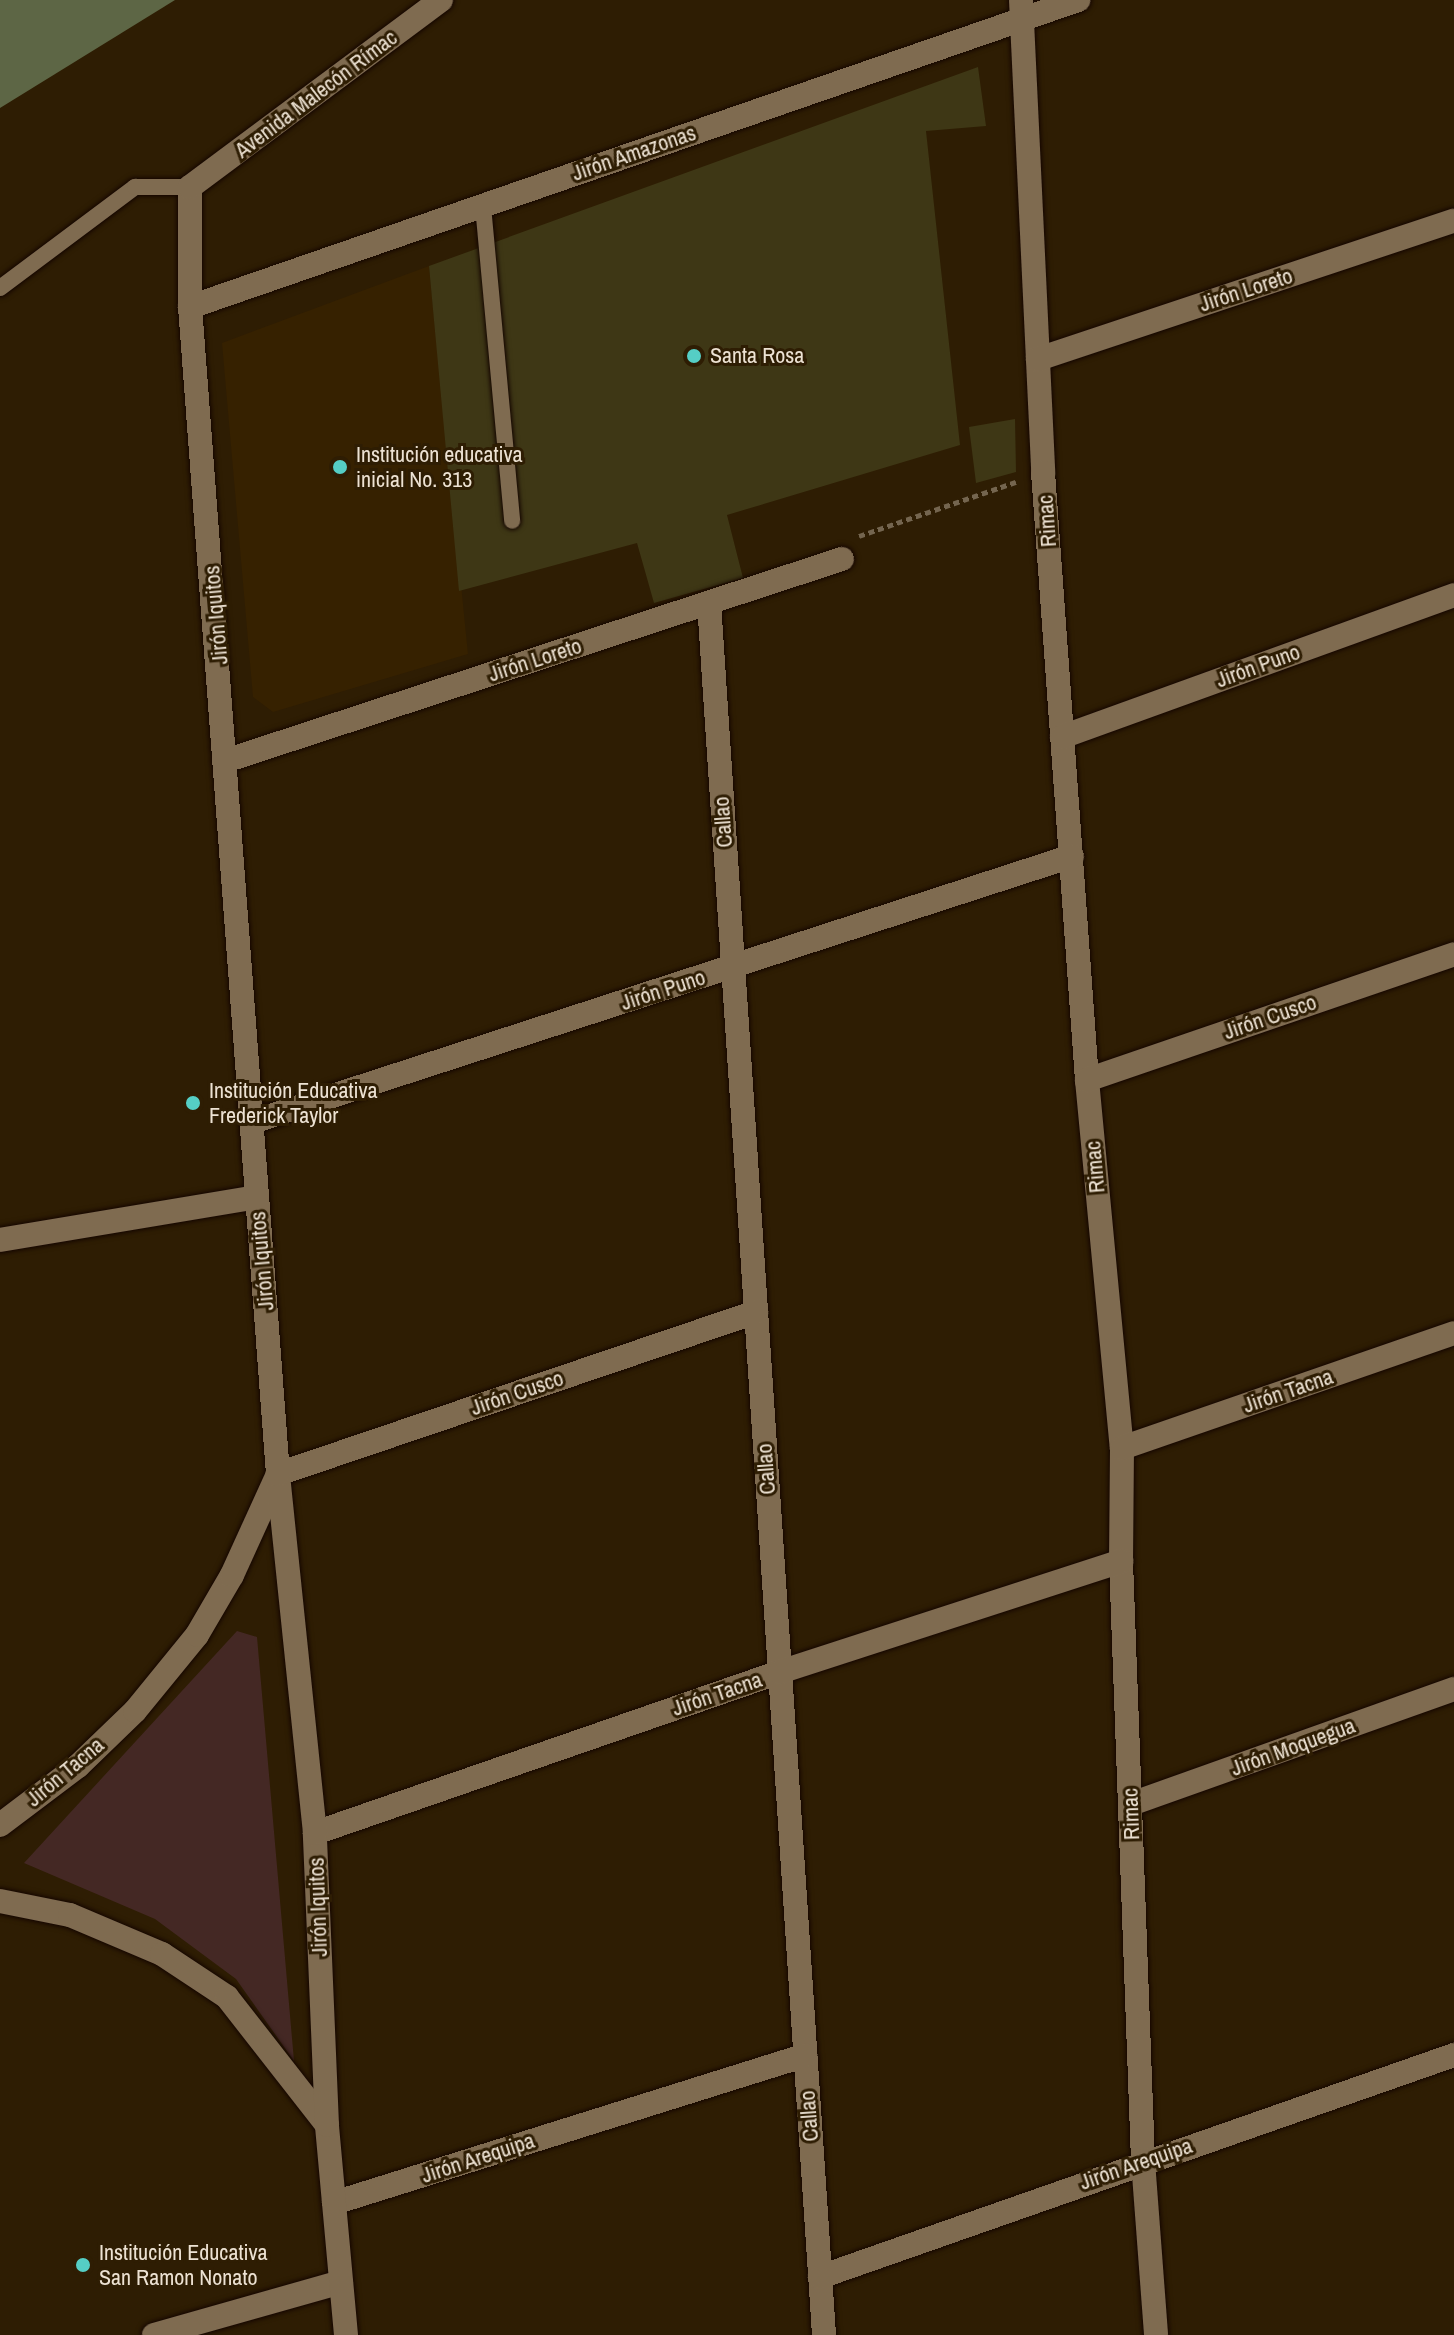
<!DOCTYPE html>
<meta charset="utf-8">
<style>
body{margin:0}
#map{position:relative;width:1454px;height:2335px;overflow:hidden;background:#2e1d03;font-family:"Archivo Narrow",sans-serif}
div>[style]{position:absolute}
.built>*{inset:0;background:#362100}
.green>*{inset:0;background:#442824}
.water>*{inset:0;background:#5d6645}
.building>*{inset:0;background:#3e3715}
.path>*{height:5px;margin-top:-2.5px;transform-origin:0;background:repeating-linear-gradient(90deg,#74654f 0 6px,transparent 0 10px)}
.roads{filter:drop-shadow(0 0 2px #150600) drop-shadow(0 0 2px #150600)}
.service>*{height:16px;margin:-8px;padding:0 8px;transform-origin:8px;border-radius:8px;background:#7f6b50}
.minor>*{height:24px;margin:-12px;padding:0 12px;transform-origin:12px;border-radius:12px;background:#7f6b50}
.dots>*{width:22px;height:22px;translate:-50% -50%;box-sizing:border-box;border:4px solid #2e1d03;border-radius:50%}
span{translate:-50% -50%;white-space:nowrap;text-align:center;line-height:1.15;-webkit-text-stroke:6px #2e1d03;paint-order:stroke}
.street-label{font-size:22px;color:#ede2d3}
.poi-label{font-size:22px;color:#ede2d3}
.left{translate:0 -50%;text-align:left}
</style>
<div id="map">
<div class="built">
<div style="clip-path:polygon(429px 266px,468px 654px,273px 712px,253px 697px,222px 343px)"></div>
</div>
<div class="green">
<div style="clip-path:polygon(237px 1631px,257px 1637px,294px 2061px,236px 1979px,155px 1919px,24px 1863px)"></div>
</div>
<div class="water">
<div style="clip-path:polygon(0 0,175px 0,0 108px)"></div>
</div>
<div class="building">
<div style="clip-path:polygon(978px 67px,986px 126px,926px 131px,960px 445px,727px 515px,743px 578px,654px 603px,637px 543px,459px 591px,429px 266px)"></div>
<div style="clip-path:polygon(1015px 419px,1016px 472px,976px 483px,969px 427px)"></div>
</div>
<div class="path">
<div style="left:859px;top:536px;width:166px;rotate:-19deg"></div>
</div>
<div class="roads">
<div class="service">
<div style="left:483px;top:206px;width:316px;rotate:84.7deg"></div>
<div style="left:0;top:288px;width:169px;rotate:-36.8deg"></div>
<div style="left:135px;top:187px;width:55px"></div>
</div>
<div class="minor">
<div style="left:1021px;top:0;width:473px;rotate:87.3deg"></div>
<div style="left:1043px;top:472px;width:610px;rotate:85.86deg"></div>
<div style="left:1087px;top:1080px;width:370px;rotate:84.6deg"></div>
<div style="left:1122px;top:1448px;width:113px;rotate:90.5deg"></div>
<div style="left:1121px;top:1561px;width:600px;rotate:87.9deg"></div>
<div style="left:1143px;top:2161px;width:174px;rotate:85.7deg"></div>
<div style="left:190px;top:307px;width:940px;rotate:-19.07deg"></div>
<div style="left:1038px;top:359px;width:438px;rotate:-18.4deg"></div>
<div style="left:709px;top:603px;width:1736px;rotate:86.2deg"></div>
<div style="left:1062px;top:737px;width:417px;rotate:-19.9deg"></div>
<div style="left:228px;top:760px;width:646px;rotate:-18.13deg"></div>
<div style="left:1087px;top:1080px;width:388px;rotate:-18.9deg"></div>
<div style="left:252px;top:1122px;width:862px;rotate:-17.97deg"></div>
<div style="left:0;top:1240px;width:260px;rotate:-9.5deg"></div>
<div style="left:1122px;top:1448px;width:351px;rotate:-19.1deg"></div>
<div style="left:1131px;top:1804px;width:343px;rotate:-19.6deg"></div>
<div style="left:0;top:1825px;width:98px;rotate:-37.1deg"></div>
<div style="left:78px;top:1766px;width:79px;rotate:-44deg"></div>
<div style="left:135px;top:1711px;width:98px;rotate:-50.8deg"></div>
<div style="left:197px;top:1635px;width:69px;rotate:-59.7deg"></div>
<div style="left:232px;top:1575px;width:111px;rotate:-65.5deg"></div>
<div style="left:278px;top:1474px;width:505px;rotate:-18.72deg"></div>
<div style="left:315px;top:1833px;width:492px;rotate:-19.1deg"></div>
<div style="left:780px;top:1672px;width:359px;rotate:-18deg"></div>
<div style="left:0;top:1901px;width:71px;rotate:11.3deg"></div>
<div style="left:70px;top:1915px;width:100px;rotate:23deg"></div>
<div style="left:162px;top:1954px;width:78px;rotate:33.5deg"></div>
<div style="left:227px;top:1997px;width:162px;rotate:52deg"></div>
<div style="left:334px;top:2203px;width:494px;rotate:-17.4deg"></div>
<div style="left:820px;top:2277px;width:672px;rotate:-19.3deg"></div>
<div style="left:154px;top:2335px;width:194px;rotate:-15.8deg"></div>
<div style="left:346px;top:2335px;width:211px;rotate:-95.2deg"></div>
<div style="left:327px;top:2125px;width:292px;rotate:-92.4deg"></div>
<div style="left:315px;top:1833px;width:361px;rotate:-95.9deg"></div>
<div style="left:278px;top:1474px;width:1170px;rotate:-94.31deg"></div>
<div style="left:190px;top:307px;width:120px;rotate:-90deg"></div>
<div style="left:190px;top:187px;width:313px;rotate:-36.7deg"></div>
</div>
</div>
<div class="dots">
<div style="left:694px;top:356px;background:#55cec5"></div>
<div style="left:340px;top:467px;background:#55cec5"></div>
<div style="left:193px;top:1103px;background:#55cec5"></div>
<div style="left:83px;top:2265px;background:#55cec5"></div>
</div>
<div class="street-label">
<span style="left:316px;top:94px;rotate:-37deg">Avenida Malecón Rímac</span>
<span style="left:634px;top:153px;rotate:-19deg">Jirón Amazonas</span>
<span style="left:1246px;top:290px;rotate:-18deg">Jirón Loreto</span>
<span style="left:1047px;top:521px;rotate:-94deg">Rimac</span>
<span style="left:216px;top:615px;rotate:-95deg">Jirón Iquitos</span>
<span style="left:535px;top:660px;rotate:-18deg">Jirón Loreto</span>
<span style="left:1258px;top:666px;rotate:-20deg">Jirón Puno</span>
<span style="left:723px;top:822px;rotate:-94deg">Callao</span>
<span style="left:663px;top:990px;rotate:-18deg">Jirón Puno</span>
<span style="left:1270px;top:1017px;rotate:-19deg">Jirón Cusco</span>
<span style="left:1095px;top:1167px;rotate:-95deg">Rimac</span>
<span style="left:262px;top:1261px;rotate:-95deg">Jirón Iquitos</span>
<span style="left:1288px;top:1391px;rotate:-19deg">Jirón Tacna</span>
<span style="left:517px;top:1393px;rotate:-19deg">Jirón Cusco</span>
<span style="left:766px;top:1469px;rotate:-94deg">Callao</span>
<span style="left:717px;top:1694px;rotate:-19deg">Jirón Tacna</span>
<span style="left:1293px;top:1747px;rotate:-20deg">Jirón Moquegua</span>
<span style="left:65px;top:1772px;rotate:-40deg">Jirón Tacna</span>
<span style="left:1131px;top:1814px;rotate:-92deg">Rimac</span>
<span style="left:318px;top:1907px;rotate:-92deg">Jirón Iquitos</span>
<span style="left:809px;top:2116px;rotate:-94deg">Callao</span>
<span style="left:478px;top:2158px;rotate:-18deg">Jirón Arequipa</span>
<span style="left:1136px;top:2164px;rotate:-19deg">Jirón Arequipa</span>
</div>
<div class="poi-label">
<span class="left" style="left:710px;top:356px">Santa Rosa</span>
<span class="left" style="left:356px;top:467px">Institución educativa<br>inicial No. 313</span>
<span class="left" style="left:209px;top:1103px">Institución Educativa<br>Frederick Taylor</span>
<span class="left" style="left:99px;top:2265px">Institución Educativa<br>San Ramon Nonato</span>
</div>
</div>
